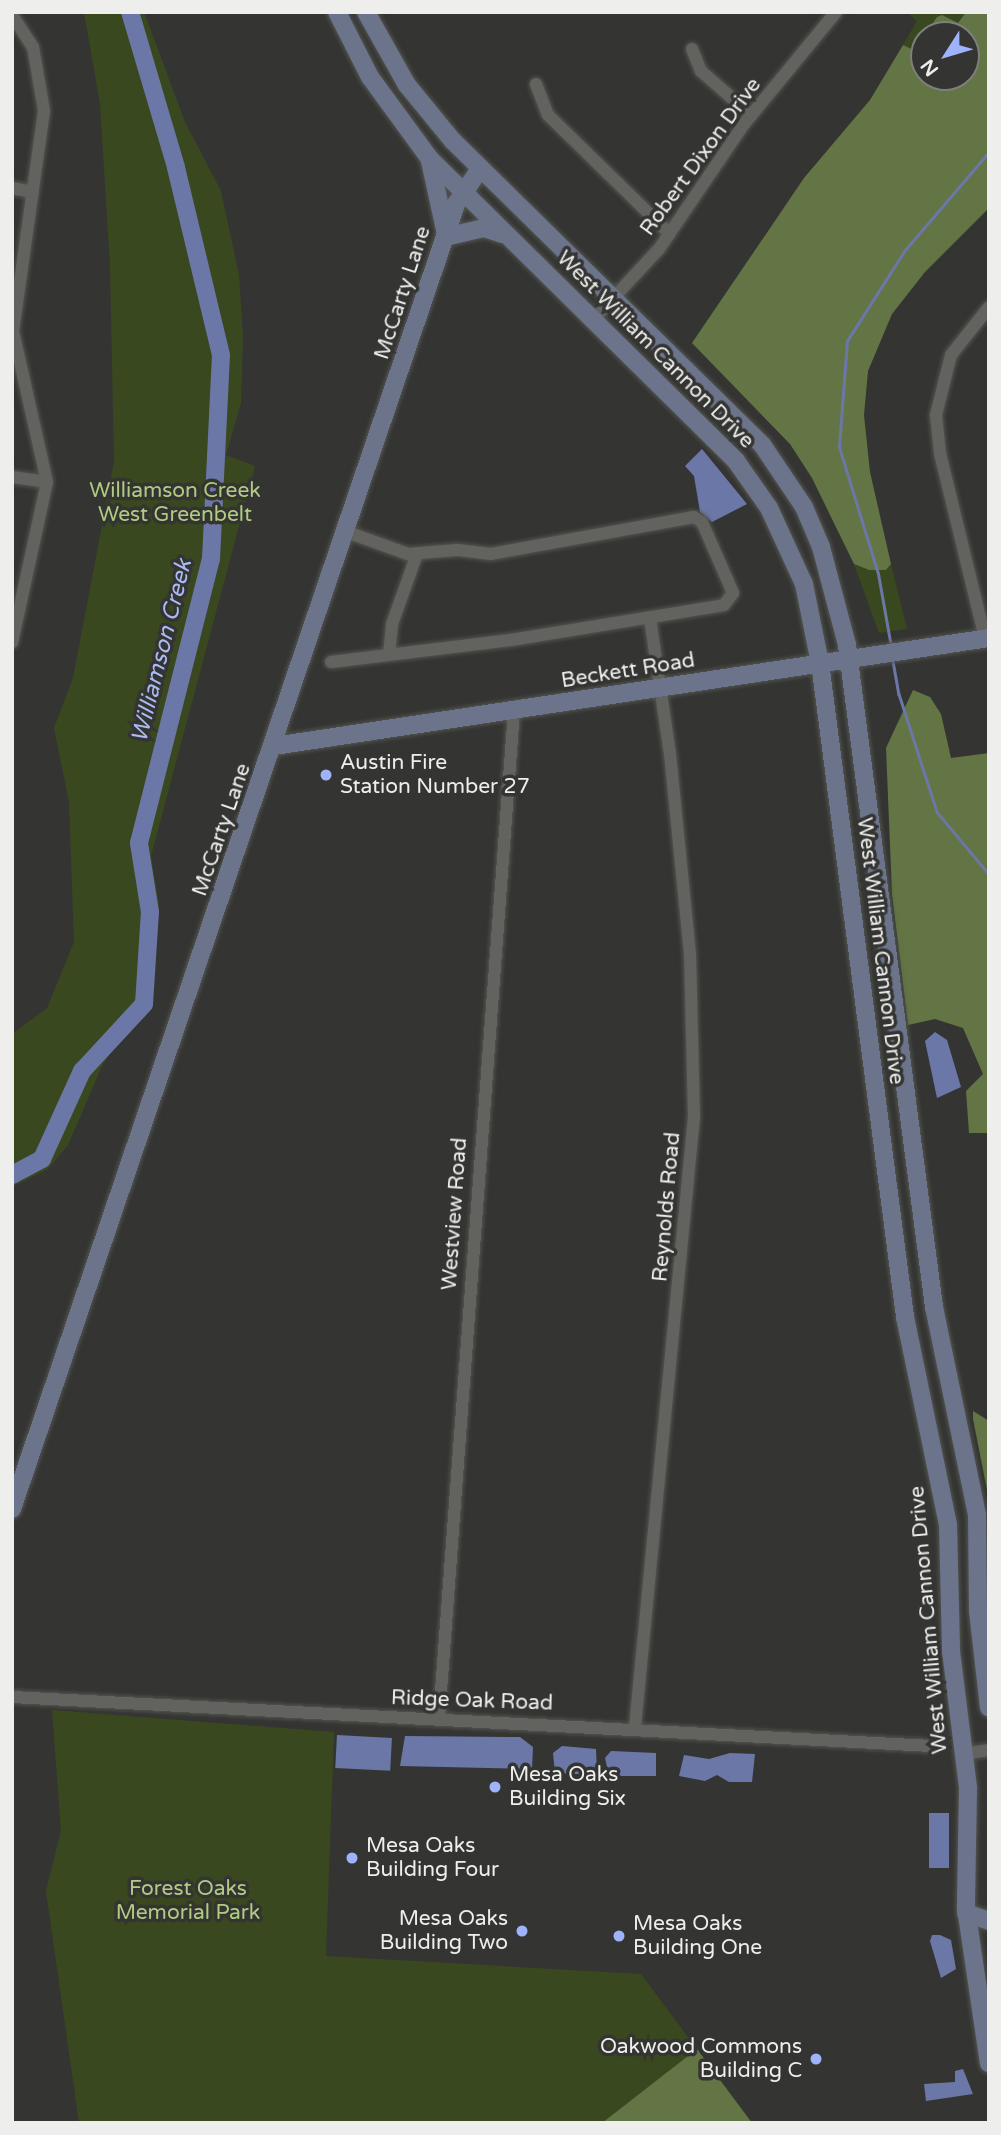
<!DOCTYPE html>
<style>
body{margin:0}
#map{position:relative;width:1001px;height:2135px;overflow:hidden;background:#343532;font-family:"Varela Round",sans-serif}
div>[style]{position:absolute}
.green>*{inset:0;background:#3a4820}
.forest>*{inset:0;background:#637544}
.water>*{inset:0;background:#6b78a7;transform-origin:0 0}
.stream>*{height:2.5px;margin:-1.25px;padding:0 1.25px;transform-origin:1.25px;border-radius:1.25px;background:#6b78a7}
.river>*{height:18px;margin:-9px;padding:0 9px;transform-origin:9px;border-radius:9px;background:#6b78a7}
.roads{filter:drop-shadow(0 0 2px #535451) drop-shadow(0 0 2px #535451)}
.street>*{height:12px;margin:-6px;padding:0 6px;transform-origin:6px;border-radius:6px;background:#62635f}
.secondary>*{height:18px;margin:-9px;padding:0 9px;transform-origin:9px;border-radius:9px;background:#6c748c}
.dots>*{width:19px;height:19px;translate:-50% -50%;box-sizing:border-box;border:4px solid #343532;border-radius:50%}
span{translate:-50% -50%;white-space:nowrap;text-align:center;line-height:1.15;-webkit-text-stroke:7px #343532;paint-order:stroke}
.street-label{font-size:21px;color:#eeefed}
.park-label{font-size:21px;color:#b0cc81}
.poi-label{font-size:21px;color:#eeefed}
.left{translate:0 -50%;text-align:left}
.right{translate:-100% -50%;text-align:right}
.water-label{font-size:23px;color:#aabbf4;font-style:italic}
.frame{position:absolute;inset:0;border:14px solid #eeefed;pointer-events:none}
.north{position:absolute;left:910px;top:21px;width:70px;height:70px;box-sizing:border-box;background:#343532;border:2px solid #7e7f7d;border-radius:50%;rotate:233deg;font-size:19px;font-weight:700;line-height:28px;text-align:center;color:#eeefed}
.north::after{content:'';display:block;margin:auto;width:24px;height:32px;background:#9fb3fd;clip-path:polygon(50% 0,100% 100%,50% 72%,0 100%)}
</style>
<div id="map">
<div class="green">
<div style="clip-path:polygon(84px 12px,144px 12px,185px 122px,221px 191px,239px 275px,243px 338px,241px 403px,226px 455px,255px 466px,151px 856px,159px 904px,155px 953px,142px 1003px,102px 1066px,68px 1145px,48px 1169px,12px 1187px,12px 1034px,47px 1008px,74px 942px,69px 802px,54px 728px,73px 678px,114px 462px,110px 266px,100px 104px)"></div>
<div style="clip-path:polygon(907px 12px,966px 12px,958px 23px,942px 15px,914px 50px,903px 45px,917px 21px)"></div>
<div style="clip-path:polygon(854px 564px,869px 570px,886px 570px,891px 564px,907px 629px,879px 633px)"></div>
<div style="clip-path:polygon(52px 1710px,334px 1732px,326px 1956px,641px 1974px,752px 2123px,79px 2123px,46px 1891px,61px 1831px)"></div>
</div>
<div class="forest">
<div style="clip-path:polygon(966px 12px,989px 12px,989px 208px,925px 272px,892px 314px,868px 371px,864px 415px,870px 472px,891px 564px,886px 570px,869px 570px,854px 564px,812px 478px,790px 444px,692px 343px,804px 178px,870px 100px,903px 45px,914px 50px,924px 37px,924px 77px,966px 77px,966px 35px,925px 35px,937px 17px,942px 15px,958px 23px)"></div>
<div style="clip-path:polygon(913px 690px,930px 697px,941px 714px,951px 758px,989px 753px,989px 1133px,969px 1133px,966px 1091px,983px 1074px,963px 1028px,935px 1019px,908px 1025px,892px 894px,886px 748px)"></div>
<div style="clip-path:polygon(973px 1411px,989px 1421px,989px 1500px,973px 1419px)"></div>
<div style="clip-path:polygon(697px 2049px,752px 2123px,602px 2123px)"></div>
</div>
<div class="water">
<div style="clip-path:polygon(702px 449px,747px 504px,712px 522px,700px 512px,694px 476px,685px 466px)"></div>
<div style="clip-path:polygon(935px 1032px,947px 1040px,961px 1087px,937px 1098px,925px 1041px)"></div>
<div style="left:337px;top:1735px;width:55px;height:33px;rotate:3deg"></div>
<div style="clip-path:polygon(405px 1736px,520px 1737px,533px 1747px,532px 1769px,400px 1766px)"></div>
<div style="clip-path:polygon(562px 1746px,596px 1749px,597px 1775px,555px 1773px,553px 1753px)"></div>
<div style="clip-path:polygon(611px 1751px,656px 1753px,656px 1776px,609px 1776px,605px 1758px)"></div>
<div style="clip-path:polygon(730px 1753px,755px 1754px,752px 1782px,729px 1782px,717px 1775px,705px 1781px,679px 1776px,684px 1755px,709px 1759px)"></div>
<div style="left:929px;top:1813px;width:20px;height:55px"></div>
<div style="clip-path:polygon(940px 1935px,951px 1940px,956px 1969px,941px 1978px,930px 1941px,932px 1935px)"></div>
<div style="clip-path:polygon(963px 2069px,973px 2094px,926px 2101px,924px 2084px,955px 2082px,955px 2071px)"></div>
</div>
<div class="stream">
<div style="left:891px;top:647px;width:74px;rotate:-100.1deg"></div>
<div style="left:878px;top:574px;width:133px;rotate:-107.1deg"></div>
<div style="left:839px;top:447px;width:106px;rotate:-85.7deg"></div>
<div style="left:847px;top:341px;width:108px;rotate:-57.5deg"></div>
<div style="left:905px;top:250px;width:129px;rotate:-49.4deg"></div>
<div style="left:893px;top:661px;width:34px;rotate:80deg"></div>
<div style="left:899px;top:694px;width:124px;rotate:72.1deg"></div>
<div style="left:937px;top:812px;width:81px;rotate:50deg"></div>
</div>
<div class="river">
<div style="left:12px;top:1175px;width:34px;rotate:-28deg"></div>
<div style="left:42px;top:1159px;width:97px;rotate:-65.6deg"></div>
<div style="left:82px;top:1071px;width:91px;rotate:-47.2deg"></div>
<div style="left:144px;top:1004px;width:92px;rotate:-86.3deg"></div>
<div style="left:150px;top:912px;width:70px;rotate:-99.1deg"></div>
<div style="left:139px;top:843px;width:293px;rotate:-75.8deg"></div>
<div style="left:211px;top:559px;width:204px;rotate:-87.2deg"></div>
<div style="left:221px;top:355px;width:193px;rotate:-103.5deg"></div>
<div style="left:176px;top:167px;width:162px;rotate:-106.5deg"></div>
</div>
<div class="roads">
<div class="street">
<div style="left:12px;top:15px;width:38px;rotate:57deg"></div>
<div style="left:33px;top:47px;width:65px;rotate:80.2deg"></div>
<div style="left:44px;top:111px;width:222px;rotate:98deg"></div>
<div style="left:13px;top:331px;width:155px;rotate:77.3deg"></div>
<div style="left:47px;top:482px;width:164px;rotate:102.3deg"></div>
<div style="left:692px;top:49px;width:24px;rotate:68deg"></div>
<div style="left:701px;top:71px;width:67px;rotate:41.3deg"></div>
<div style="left:536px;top:84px;width:33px;rotate:69deg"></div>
<div style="left:548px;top:115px;width:170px;rotate:44.3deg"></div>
<div style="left:12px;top:188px;width:21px;rotate:11deg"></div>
<div style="left:593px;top:320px;width:97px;rotate:-47.1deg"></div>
<div style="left:659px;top:249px;width:151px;rotate:-55.8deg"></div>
<div style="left:744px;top:124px;width:145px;rotate:-50.6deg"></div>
<div style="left:12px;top:477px;width:35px;rotate:8deg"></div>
<div style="left:985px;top:638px;width:190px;rotate:-103.7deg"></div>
<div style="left:940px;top:453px;width:38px;rotate:-96deg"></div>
<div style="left:936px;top:415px;width:62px;rotate:-76deg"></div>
<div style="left:951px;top:355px;width:61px;rotate:-51.6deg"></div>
<div style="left:389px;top:654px;width:30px;rotate:-84deg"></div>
<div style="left:392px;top:624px;width:74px;rotate:-70.3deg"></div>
<div style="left:331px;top:662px;width:181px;rotate:-7deg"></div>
<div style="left:511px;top:640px;width:216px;rotate:-9.3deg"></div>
<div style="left:724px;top:605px;width:15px;rotate:-53deg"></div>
<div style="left:733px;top:593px;width:77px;rotate:-113.6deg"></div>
<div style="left:702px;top:522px;width:9px;rotate:-148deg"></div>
<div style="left:694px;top:517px;width:206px;rotate:169.7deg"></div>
<div style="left:491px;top:554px;width:34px;rotate:-173deg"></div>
<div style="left:457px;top:550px;width:49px;rotate:175.3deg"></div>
<div style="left:408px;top:554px;width:65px;rotate:-160.2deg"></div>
<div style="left:12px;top:1697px;width:920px;rotate:3.05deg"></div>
<div style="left:439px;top:1718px;width:1009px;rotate:-85.74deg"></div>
<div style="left:635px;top:1727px;width:613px;rotate:-84.48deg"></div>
<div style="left:694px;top:1117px;width:163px;rotate:-91.4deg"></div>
<div style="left:690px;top:954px;width:201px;rotate:-95.7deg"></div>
<div style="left:670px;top:754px;width:137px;rotate:-98.4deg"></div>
<div style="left:964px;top:1754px;width:25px;rotate:-9deg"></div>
</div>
<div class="secondary">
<div style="left:337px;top:12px;width:73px;rotate:63.1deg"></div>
<div style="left:370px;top:77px;width:102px;rotate:53.8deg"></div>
<div style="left:430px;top:159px;width:430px;rotate:44.6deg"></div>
<div style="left:736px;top:461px;width:57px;rotate:54.9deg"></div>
<div style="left:769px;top:508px;width:84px;rotate:65.3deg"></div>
<div style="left:804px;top:584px;width:81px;rotate:78.6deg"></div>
<div style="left:820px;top:663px;width:660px;rotate:82.59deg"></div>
<div style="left:905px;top:1317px;width:212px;rotate:78.3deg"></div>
<div style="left:948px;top:1525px;width:126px;rotate:88.6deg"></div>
<div style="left:951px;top:1651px;width:138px;rotate:82.9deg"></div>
<div style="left:968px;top:1788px;width:120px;rotate:91deg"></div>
<div style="left:966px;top:1908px;width:157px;rotate:81.6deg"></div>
<div style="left:366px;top:12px;width:84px;rotate:60.7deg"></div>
<div style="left:407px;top:85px;width:71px;rotate:50.7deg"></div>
<div style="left:452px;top:140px;width:436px;rotate:44.5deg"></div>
<div style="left:763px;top:446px;width:73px;rotate:56.1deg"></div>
<div style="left:804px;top:507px;width:43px;rotate:67deg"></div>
<div style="left:821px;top:547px;width:101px;rotate:75.1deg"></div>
<div style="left:847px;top:645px;width:668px;rotate:82.51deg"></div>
<div style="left:934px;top:1307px;width:211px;rotate:78.3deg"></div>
<div style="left:977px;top:1514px;width:97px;rotate:89.4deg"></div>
<div style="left:978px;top:1611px;width:97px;rotate:83.5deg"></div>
<div style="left:430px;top:161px;width:71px;rotate:77.7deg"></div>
<div style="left:445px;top:237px;width:40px;rotate:-13deg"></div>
<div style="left:484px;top:228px;width:19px;rotate:18deg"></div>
<div style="left:274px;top:746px;width:723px;rotate:-8.59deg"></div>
<div style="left:12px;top:1509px;width:1378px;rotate:-71.21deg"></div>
<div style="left:456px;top:204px;width:42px;rotate:-55.6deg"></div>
<div style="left:966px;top:1913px;width:24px;rotate:19deg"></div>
</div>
</div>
<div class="dots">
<div style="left:326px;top:775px;background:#9fb3fd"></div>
<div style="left:495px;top:1787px;background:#9fb3fd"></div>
<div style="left:352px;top:1858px;background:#9fb3fd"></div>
<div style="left:522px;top:1931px;background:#9fb3fd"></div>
<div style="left:619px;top:1936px;background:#9fb3fd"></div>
<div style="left:816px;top:2059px;background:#9fb3fd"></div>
</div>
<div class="street-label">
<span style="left:701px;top:157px;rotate:-54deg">Robert Dixon Drive</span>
<span style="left:403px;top:293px;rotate:-72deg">McCarty Lane</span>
<span style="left:655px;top:350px;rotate:45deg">West William Cannon Drive</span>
<span style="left:628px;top:671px;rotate:-9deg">Beckett Road</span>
<span style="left:222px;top:830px;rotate:-71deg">McCarty Lane</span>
<span style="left:880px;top:951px;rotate:83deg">West William Cannon Drive</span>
<span style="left:667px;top:1207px;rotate:-85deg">Reynolds Road</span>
<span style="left:455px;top:1214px;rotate:-86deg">Westview Road</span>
<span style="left:929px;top:1620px;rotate:-95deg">West William Cannon Drive</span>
<span style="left:472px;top:1701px;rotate:2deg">Ridge Oak Road</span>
</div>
<div class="park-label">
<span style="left:175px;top:503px">Williamson Creek<br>West Greenbelt</span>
<span style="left:188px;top:1901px">Forest Oaks<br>Memorial Park</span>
</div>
<div class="poi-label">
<span class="left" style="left:340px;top:775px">Austin Fire<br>Station Number 27</span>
<span class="left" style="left:509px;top:1787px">Mesa Oaks<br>Building Six</span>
<span class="left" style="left:366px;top:1858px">Mesa Oaks<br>Building Four</span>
<span class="right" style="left:508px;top:1931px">Mesa Oaks<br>Building Two</span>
<span class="left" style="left:633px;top:1936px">Mesa Oaks<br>Building One</span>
<span class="right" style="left:802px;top:2059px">Oakwood Commons<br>Building C</span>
</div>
<div class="water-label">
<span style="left:162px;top:651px;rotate:-76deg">Williamson Creek</span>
</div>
<div class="frame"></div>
<div class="north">N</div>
</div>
